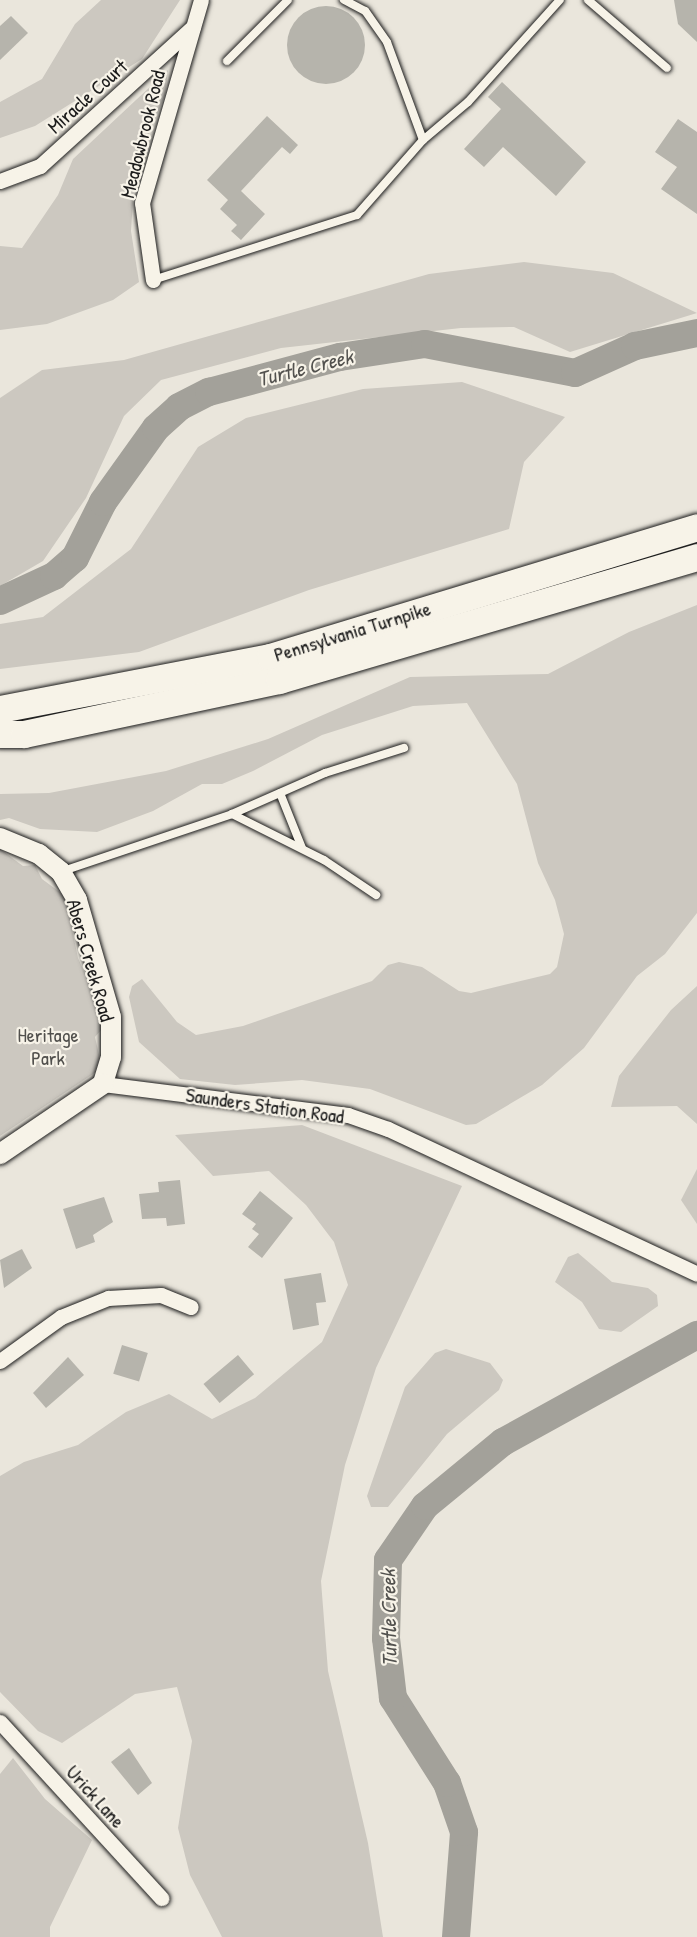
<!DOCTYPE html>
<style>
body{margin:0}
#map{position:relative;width:697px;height:1937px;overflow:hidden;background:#eae6dc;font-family:"Patrick Hand",sans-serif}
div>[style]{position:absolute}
.green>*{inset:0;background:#ccc8c0}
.river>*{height:28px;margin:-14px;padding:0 14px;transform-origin:14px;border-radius:14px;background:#a3a19a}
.building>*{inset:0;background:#b6b4ac;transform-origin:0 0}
.round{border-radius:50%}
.roads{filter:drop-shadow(0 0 2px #1c1c1c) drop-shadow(0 0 2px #1c1c1c)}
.service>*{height:8px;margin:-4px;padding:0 4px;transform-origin:4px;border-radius:4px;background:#f7f3e8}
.minor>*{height:15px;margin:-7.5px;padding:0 7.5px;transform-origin:7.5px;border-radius:7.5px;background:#f7f3e8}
.tertiary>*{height:20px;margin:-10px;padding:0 10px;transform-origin:10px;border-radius:10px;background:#f7f3e8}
.motorway>*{height:27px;margin:-13.5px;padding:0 13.5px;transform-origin:13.5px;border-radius:13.5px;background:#f7f3e8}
span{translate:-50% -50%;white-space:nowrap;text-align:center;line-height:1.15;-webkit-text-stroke:4.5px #f7f3e8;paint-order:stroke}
.street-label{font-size:20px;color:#1c1c1c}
.park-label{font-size:20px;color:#51504d}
.water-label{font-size:21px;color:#52514e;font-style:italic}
</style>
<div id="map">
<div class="green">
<div style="clip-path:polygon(101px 0,180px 0,142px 59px,35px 126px,0 138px,0 102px,42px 79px,75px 24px)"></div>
<div style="clip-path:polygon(168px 70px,165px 95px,135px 169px,131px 231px,139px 282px,113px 300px,47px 324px,0 330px,0 246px,22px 248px,58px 195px,73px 159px)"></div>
<div style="clip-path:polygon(524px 262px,613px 273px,697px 313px,570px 352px,514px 327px,461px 328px,281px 348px,161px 380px,124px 416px,86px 498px,43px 561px,0 586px,0 398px,42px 370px,124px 360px,429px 274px)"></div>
<div style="clip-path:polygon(462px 382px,565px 417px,524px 462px,509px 529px,309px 590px,139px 652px,0 669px,0 624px,43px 617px,131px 549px,198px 447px,246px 418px,363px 389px)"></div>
<div style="clip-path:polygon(697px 605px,697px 913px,665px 954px,637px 976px,584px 1048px,542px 1085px,476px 1124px,466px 1125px,370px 1089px,302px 1080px,235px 1085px,180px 1079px,139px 1042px,129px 997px,132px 986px,142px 979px,177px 1022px,196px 1035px,243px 1026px,372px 981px,388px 965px,399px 962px,422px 967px,459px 991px,471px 993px,550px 974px,557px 967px,564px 934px,555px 900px,538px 863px,517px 784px,467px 703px,413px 706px,322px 735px,253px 771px,222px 784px,202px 784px,153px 811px,97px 832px,40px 829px,9px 818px,0 820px,0 794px,49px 793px,166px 771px,268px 739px,410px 677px,548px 674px,629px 632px)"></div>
<div style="clip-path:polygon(0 849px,23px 866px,35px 865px,42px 879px,65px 896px,78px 958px,94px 993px,103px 1028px,95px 1037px,102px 1068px,0 1136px)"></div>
<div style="clip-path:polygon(697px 986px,697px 1124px,677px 1106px,611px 1107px,619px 1076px,671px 1010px)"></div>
<div style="clip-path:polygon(302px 1125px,462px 1186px,376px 1368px,345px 1465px,321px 1581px,328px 1671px,368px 1843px,383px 1937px,222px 1937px,190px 1875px,178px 1828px,192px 1741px,177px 1687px,135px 1694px,62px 1743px,38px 1731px,0 1692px,0 1476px,24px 1462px,78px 1445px,126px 1412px,169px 1394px,212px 1419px,255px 1398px,322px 1342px,348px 1285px,334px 1242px,306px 1205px,269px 1171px,213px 1176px,175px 1135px)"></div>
<div style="clip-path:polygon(697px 1169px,697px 1224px,681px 1200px)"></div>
<div style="clip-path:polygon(578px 1253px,612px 1282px,648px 1288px,657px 1295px,658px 1306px,621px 1332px,599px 1329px,582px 1302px,555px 1282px,568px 1257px)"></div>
<div style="clip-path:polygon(446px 1349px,490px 1363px,503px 1380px,499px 1390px,447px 1434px,388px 1507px,371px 1507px,367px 1496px,405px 1387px,435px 1353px)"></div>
<div style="clip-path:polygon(13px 1758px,45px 1799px,92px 1840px,50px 1927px,50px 1937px,0 1937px,0 1774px)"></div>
</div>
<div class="river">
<div style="left:0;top:601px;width:60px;rotate:-24.8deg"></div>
<div style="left:54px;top:576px;width:28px;rotate:-41deg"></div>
<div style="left:75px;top:558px;width:63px;rotate:-63.4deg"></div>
<div style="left:103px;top:502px;width:91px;rotate:-54.4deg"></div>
<div style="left:156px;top:428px;width:31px;rotate:-42deg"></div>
<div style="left:179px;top:407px;width:34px;rotate:-27deg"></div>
<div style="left:209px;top:392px;width:136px;rotate:-15deg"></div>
<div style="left:340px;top:357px;width:86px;rotate:-8.7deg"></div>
<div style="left:425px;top:344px;width:153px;rotate:10.9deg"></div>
<div style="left:575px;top:373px;width:66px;rotate:-24.2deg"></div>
<div style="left:635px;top:346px;width:63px;rotate:-11.8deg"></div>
<div style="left:456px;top:1937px;width:105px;rotate:-85.6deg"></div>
<div style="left:464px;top:1832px;width:52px;rotate:-109.1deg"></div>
<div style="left:447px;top:1783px;width:101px;rotate:-122.4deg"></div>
<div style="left:393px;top:1698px;width:60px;rotate:-96.7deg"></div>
<div style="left:386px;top:1638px;width:78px;rotate:-88.5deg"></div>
<div style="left:388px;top:1560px;width:65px;rotate:-55.6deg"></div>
<div style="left:425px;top:1506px;width:101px;rotate:-39.4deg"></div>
<div style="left:503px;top:1442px;width:222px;rotate:-28.9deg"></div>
</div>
<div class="building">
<div style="clip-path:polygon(674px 0,697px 0,697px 42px,678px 24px)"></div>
<div class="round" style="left:287px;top:6px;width:78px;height:78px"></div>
<div style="clip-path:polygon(11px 16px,28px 33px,0 60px,0 26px)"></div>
<div style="clip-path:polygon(502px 82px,586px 162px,556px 196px,503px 147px,484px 167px,464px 149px,501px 109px,488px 97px)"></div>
<div style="clip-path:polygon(267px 116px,298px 145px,290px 154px,282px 147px,241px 191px,265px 214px,241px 240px,231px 231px,237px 225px,220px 209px,228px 200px,207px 180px)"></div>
<div style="clip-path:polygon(678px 119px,697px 132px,697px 214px,661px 189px,677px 167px,655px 152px)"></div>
<div style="clip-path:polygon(180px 1180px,185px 1224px,167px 1226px,166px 1218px,142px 1219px,139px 1194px,159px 1192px,158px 1182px)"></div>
<div style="clip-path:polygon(260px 1191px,293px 1218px,262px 1258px,248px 1247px,259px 1234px,252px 1229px,256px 1224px,242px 1214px)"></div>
<div style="clip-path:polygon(104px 1197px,113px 1222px,93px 1235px,95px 1242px,76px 1249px,63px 1209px)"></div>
<div style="clip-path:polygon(22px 1249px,32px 1268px,4px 1288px,0 1260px)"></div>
<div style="clip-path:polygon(321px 1273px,326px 1302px,316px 1303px,319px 1325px,293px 1330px,284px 1279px)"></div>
<div style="left:122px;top:1345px;width:27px;height:30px;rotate:17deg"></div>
<div style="left:238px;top:1355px;width:25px;height:45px;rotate:50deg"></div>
<div style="clip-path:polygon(68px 1357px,84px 1375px,46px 1408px,33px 1393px)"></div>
<div style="clip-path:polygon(129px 1748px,152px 1783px,138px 1795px,111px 1762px)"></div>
</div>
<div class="roads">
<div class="service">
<div style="left:588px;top:0;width:104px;rotate:40.7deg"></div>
<div style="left:227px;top:61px;width:86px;rotate:-45deg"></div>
<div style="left:423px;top:140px;width:59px;rotate:-40.2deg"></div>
<div style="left:468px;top:102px;width:137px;rotate:-48deg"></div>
<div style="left:153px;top:280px;width:214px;rotate:-17.7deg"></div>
<div style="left:357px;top:215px;width:100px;rotate:-48.7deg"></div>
<div style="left:423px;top:140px;width:104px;rotate:-110.2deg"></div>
<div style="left:387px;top:42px;width:38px;rotate:-125deg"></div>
<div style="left:365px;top:11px;width:24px;rotate:-152deg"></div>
<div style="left:280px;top:793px;width:59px;rotate:68.2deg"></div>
<div style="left:232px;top:814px;width:103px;rotate:26.6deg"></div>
<div style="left:324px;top:860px;width:63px;rotate:33.9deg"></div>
<div style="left:63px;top:871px;width:178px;rotate:-18.6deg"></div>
<div style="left:232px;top:814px;width:102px;rotate:-23.8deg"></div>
<div style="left:325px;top:773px;width:83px;rotate:-17.6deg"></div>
</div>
<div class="minor">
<div style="left:0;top:181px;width:43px;rotate:-20.6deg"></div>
<div style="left:40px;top:166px;width:207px;rotate:-42.3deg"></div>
<div style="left:153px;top:280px;width:78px;rotate:-98.1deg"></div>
<div style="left:142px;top:203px;width:211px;rotate:-73.8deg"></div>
<div style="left:103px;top:1084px;width:247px;rotate:7.2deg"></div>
<div style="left:348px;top:1115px;width:42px;rotate:19.3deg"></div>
<div style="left:388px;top:1129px;width:341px;rotate:25.1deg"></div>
<div style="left:0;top:1361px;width:75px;rotate:-35.8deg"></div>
<div style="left:61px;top:1317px;width:51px;rotate:-22deg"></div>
<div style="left:108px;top:1298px;width:53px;rotate:-3.2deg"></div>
<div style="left:161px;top:1295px;width:32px;rotate:22deg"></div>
<div style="left:0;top:1722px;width:239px;rotate:47.5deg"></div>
</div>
<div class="tertiary">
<div style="left:0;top:838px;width:42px;rotate:22.3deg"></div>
<div style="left:39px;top:854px;width:28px;rotate:39deg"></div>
<div style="left:61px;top:872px;width:32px;rotate:60deg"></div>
<div style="left:77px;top:900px;width:122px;rotate:73.8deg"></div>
<div style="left:111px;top:1017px;width:40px;rotate:90deg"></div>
<div style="left:111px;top:1057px;width:28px;rotate:107deg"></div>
<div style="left:103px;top:1084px;width:125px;rotate:145.8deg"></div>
</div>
<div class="motorway">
<div style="left:0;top:709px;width:275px;rotate:-10.9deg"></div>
<div style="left:270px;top:657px;width:446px;rotate:-16.9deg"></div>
<div style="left:0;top:734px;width:24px"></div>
<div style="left:24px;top:734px;width:261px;rotate:-12deg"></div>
<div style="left:279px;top:680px;width:436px;rotate:-16.4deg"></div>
</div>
</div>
<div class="street-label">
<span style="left:87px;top:96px;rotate:-42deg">Miracle Court</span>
<span style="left:142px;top:134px;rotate:-76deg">Meadowbrook Road</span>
<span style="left:352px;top:631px;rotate:-17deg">Pennsylvania Turnpike</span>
<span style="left:91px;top:960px;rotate:74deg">Abers Creek Road</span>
<span style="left:265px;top:1105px;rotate:8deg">Saunders Station Road</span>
<span style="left:96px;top:1796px;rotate:48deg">Urick Lane</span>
</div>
<div class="park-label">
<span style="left:48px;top:1046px">Heritage<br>Park</span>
</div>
<div class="water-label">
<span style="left:305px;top:368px;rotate:-14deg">Turtle Creek</span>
<span style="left:389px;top:1618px;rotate:-91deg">Turtle Creek</span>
</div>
</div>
